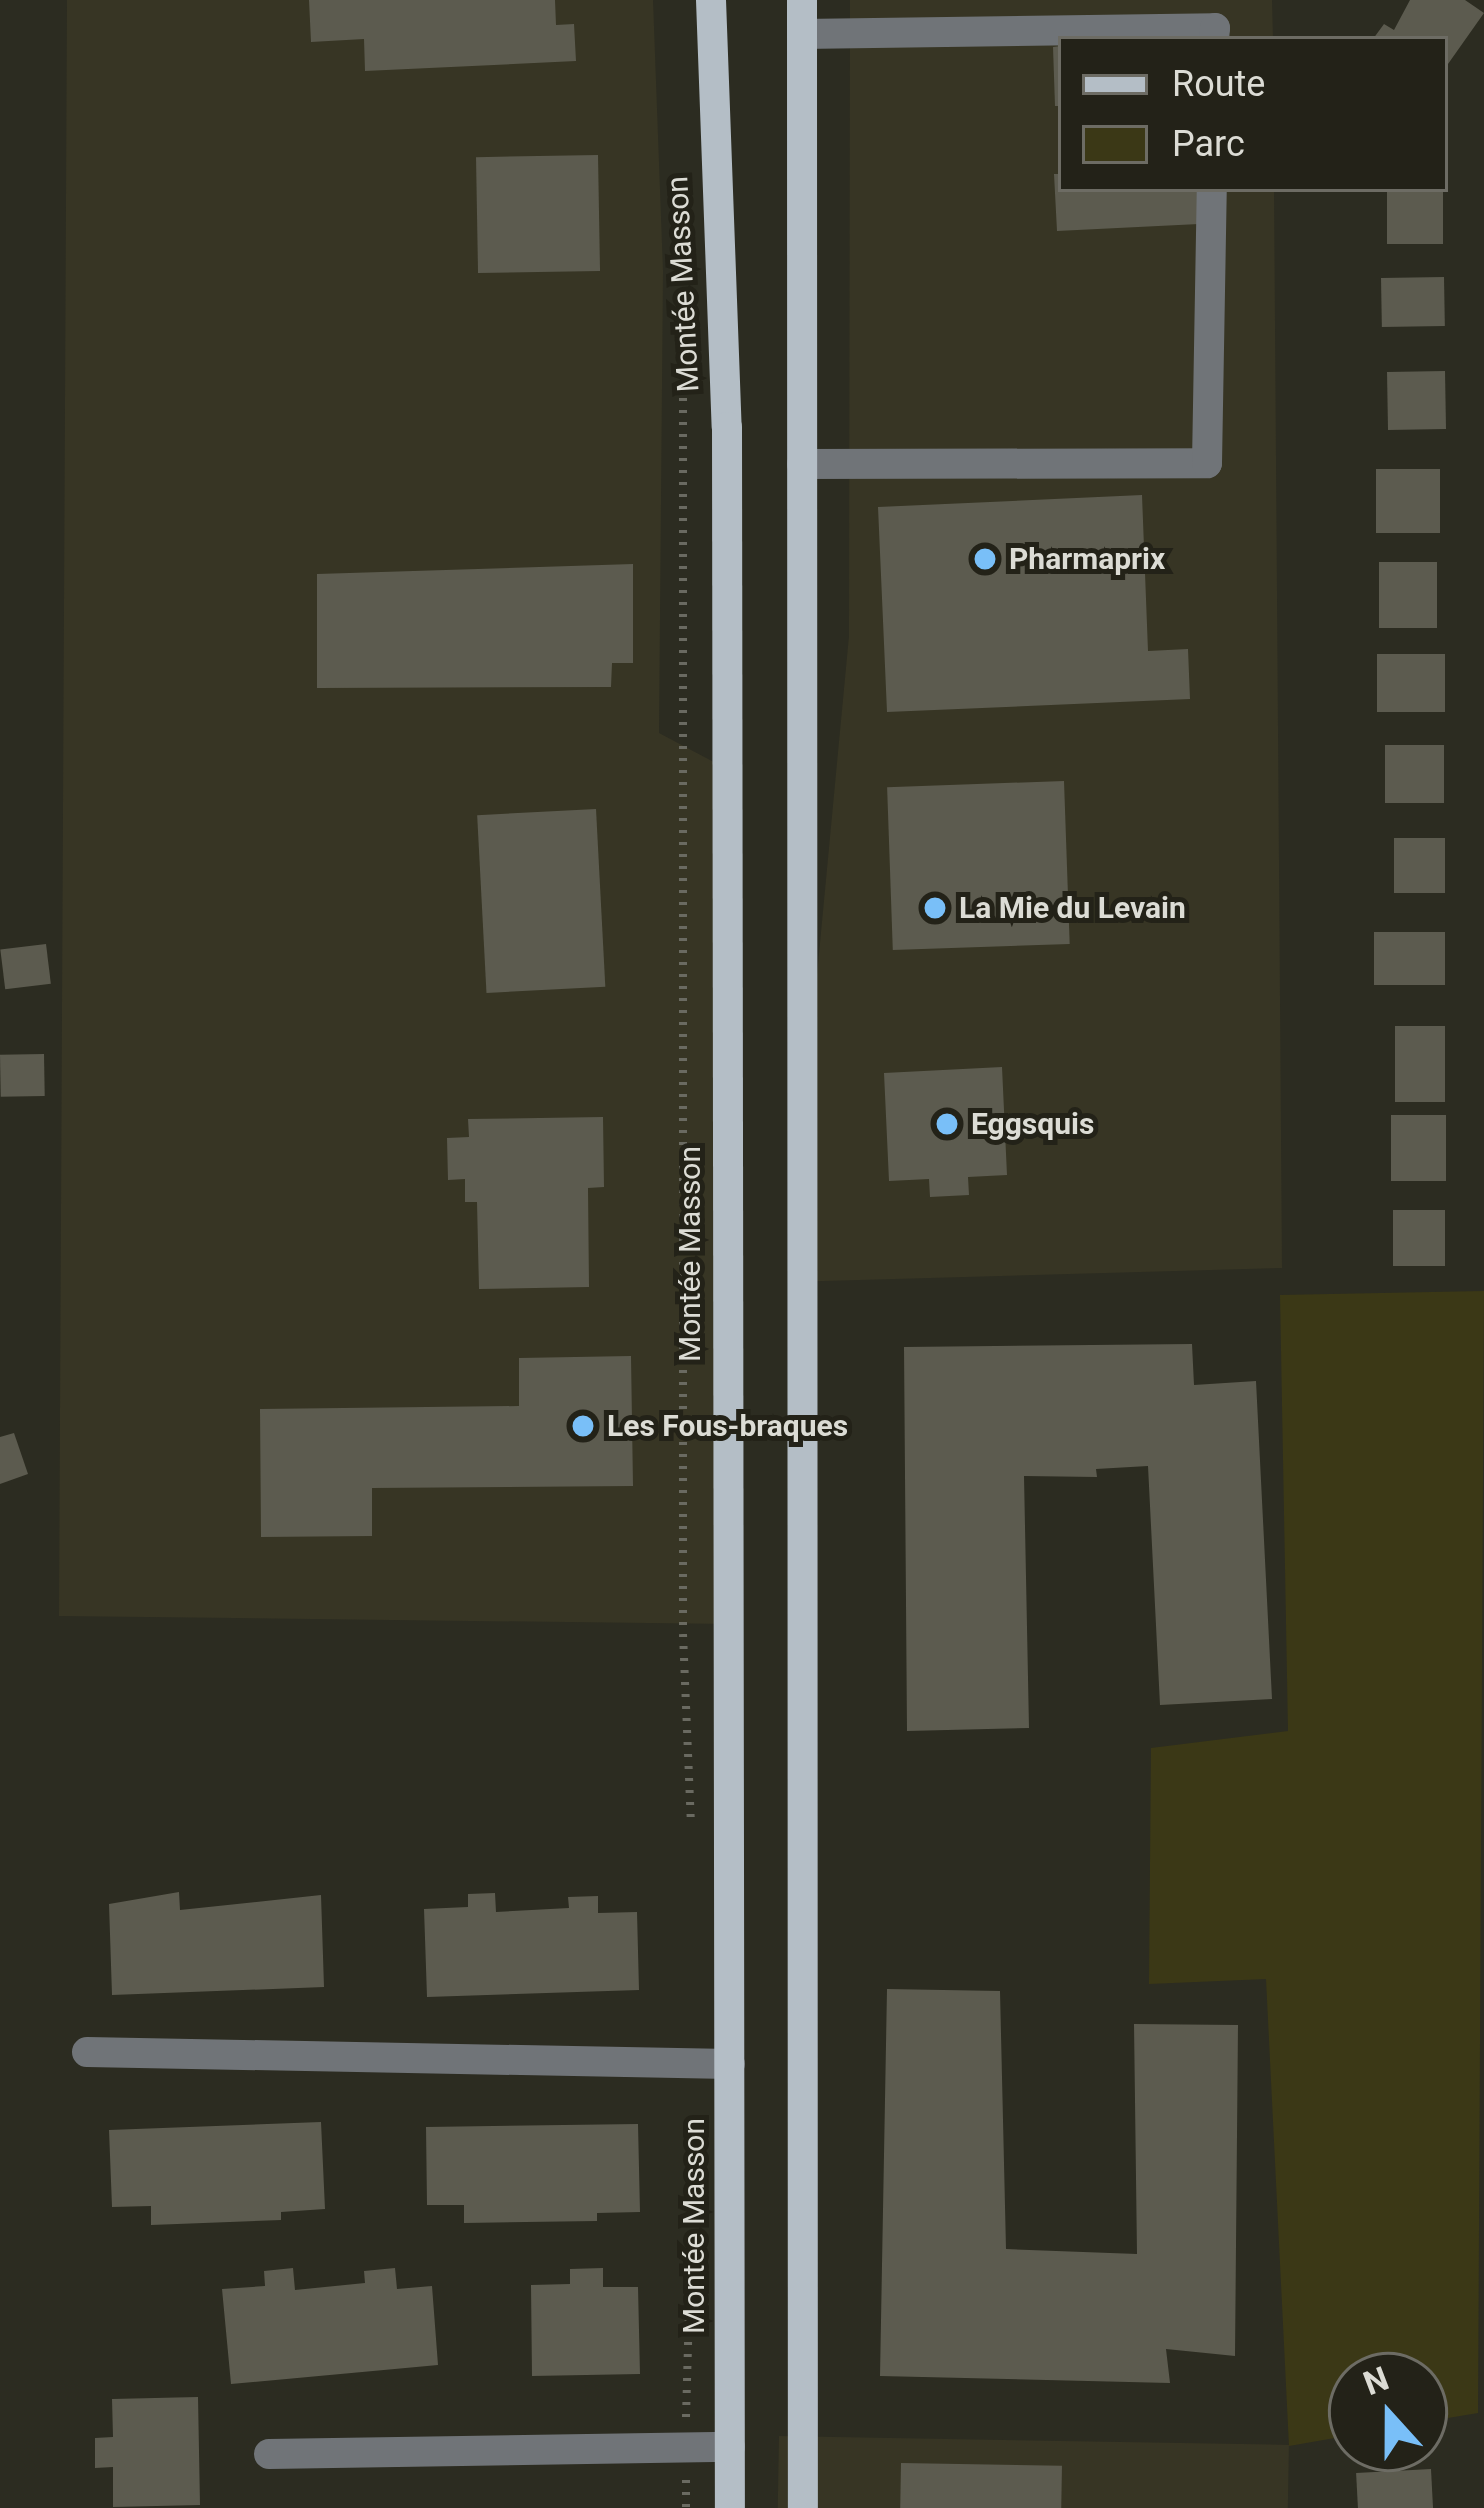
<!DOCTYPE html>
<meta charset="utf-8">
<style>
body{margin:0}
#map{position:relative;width:1484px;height:2508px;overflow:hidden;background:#2c2c21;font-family:Roboto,sans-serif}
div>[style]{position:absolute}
.built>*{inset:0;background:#373524;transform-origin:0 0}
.green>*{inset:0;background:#3b3816}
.building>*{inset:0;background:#5c5b4f;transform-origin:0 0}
.path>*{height:8px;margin-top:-4px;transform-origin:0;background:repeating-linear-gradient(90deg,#6a6a61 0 3px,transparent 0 12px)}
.minor>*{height:30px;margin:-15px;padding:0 15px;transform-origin:15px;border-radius:15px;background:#707478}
.major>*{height:30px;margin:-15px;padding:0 15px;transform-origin:15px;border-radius:15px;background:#b4bec6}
.dots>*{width:33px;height:33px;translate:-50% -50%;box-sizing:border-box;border:6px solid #232218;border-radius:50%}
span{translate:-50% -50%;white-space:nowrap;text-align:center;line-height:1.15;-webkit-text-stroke:10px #232218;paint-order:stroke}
.street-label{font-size:30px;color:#dcdcd5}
.poi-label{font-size:30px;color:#dcdcd5;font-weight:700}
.left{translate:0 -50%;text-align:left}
.legend{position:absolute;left:1058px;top:36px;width:390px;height:156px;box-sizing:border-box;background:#232218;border:3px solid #6d6c64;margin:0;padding:15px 21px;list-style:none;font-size:36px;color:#dcdcd5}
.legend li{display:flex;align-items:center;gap:24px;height:60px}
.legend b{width:60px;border:3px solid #6d6c64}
.north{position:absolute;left:1328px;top:2352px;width:120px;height:120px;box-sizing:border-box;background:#232218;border:3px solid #6d6c64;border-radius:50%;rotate:339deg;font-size:33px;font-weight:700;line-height:48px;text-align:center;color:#dcdcd5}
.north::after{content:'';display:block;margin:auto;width:42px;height:54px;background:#79bff8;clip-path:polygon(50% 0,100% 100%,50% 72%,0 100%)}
</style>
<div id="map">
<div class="built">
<div style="clip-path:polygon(67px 0,653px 0,663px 271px,659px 733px,727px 769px,729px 1624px,59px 1616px)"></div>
<div style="clip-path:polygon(850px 0,1272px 0,1273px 39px,1061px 39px,1061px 189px,1274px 189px,1282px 1268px,788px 1282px,849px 636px)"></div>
<div style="left:779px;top:2436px;width:510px;height:72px;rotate:1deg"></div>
</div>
<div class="green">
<div style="clip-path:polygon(1484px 1291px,1478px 2413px,1424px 2422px,1424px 2376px,1352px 2376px,1352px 2435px,1289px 2446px,1266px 1979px,1149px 1984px,1151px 1748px,1288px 1731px,1280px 1295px)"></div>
</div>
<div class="building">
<div style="clip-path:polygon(309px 0,555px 0,556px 25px,574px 24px,576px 61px,365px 71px,364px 39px,311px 42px)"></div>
<div style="clip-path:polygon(1410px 0,1465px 0,1484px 13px,1448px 64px,1445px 39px,1373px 39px,1384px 24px,1394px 30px)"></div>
<div style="clip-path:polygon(1061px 46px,1061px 106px,1055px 106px,1053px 47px)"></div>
<div style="left:598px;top:155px;width:116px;height:122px;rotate:89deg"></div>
<div style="clip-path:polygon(1054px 174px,1061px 174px,1061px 189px,1197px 189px,1199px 224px,1057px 231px)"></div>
<div style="left:1387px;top:189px;width:56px;height:55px"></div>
<div style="left:1444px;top:277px;width:49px;height:63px;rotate:89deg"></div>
<div style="left:1445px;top:371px;width:58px;height:58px;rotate:89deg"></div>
<div style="left:1376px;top:469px;width:64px;height:64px"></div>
<div style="clip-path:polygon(1142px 495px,1148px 651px,1188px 649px,1190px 699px,887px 712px,878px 507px)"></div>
<div style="left:1379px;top:562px;width:58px;height:66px"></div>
<div style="clip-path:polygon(633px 564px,633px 663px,612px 663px,611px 687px,317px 688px,317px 574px)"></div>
<div style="left:1377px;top:654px;width:68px;height:58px"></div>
<div style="left:1385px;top:745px;width:59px;height:58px"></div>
<div style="left:1064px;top:781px;width:163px;height:177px;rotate:88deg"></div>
<div style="left:596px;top:809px;width:178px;height:119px;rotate:87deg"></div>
<div style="left:1394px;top:838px;width:51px;height:55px"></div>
<div style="left:1374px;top:932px;width:71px;height:53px"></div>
<div style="left:46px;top:944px;width:40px;height:46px;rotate:83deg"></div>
<div style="left:1395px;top:1026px;width:50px;height:76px"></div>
<div style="left:44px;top:1054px;width:42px;height:44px;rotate:89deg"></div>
<div style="clip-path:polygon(1002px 1067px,1007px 1175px,968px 1177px,969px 1195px,930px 1197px,929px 1179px,889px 1181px,884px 1073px)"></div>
<div style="left:1391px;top:1115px;width:55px;height:66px"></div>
<div style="clip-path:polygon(603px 1117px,604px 1187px,588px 1188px,589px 1287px,479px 1289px,477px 1202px,465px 1202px,465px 1179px,448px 1180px,447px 1138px,469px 1137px,468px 1119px)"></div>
<div style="left:1393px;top:1210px;width:52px;height:56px"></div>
<div style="clip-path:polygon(1192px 1344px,1194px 1385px,1256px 1381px,1272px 1699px,1160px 1705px,1148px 1466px,1096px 1469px,1097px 1477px,1024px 1476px,1029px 1728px,907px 1731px,904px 1347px)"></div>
<div style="clip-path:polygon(631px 1356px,633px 1486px,372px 1488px,372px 1536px,261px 1537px,260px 1409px,519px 1406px,519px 1358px)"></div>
<div style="clip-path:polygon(14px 1433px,28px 1474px,0 1484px,0 1437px)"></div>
<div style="clip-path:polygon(179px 1892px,180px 1910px,321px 1895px,324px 1987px,112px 1995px,109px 1904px)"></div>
<div style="clip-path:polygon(495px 1893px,496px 1912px,569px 1908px,568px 1897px,598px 1896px,598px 1913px,637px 1912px,639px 1990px,427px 1997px,424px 1909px,468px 1907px,468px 1894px)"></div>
<div style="clip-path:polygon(887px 1989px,1000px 1991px,1006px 2249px,1137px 2254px,1134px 2024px,1238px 2025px,1235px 2356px,1166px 2349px,1170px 2383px,880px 2376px)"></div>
<div style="clip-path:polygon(321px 2122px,325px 2209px,281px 2212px,281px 2220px,151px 2225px,151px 2206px,112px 2207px,109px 2130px)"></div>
<div style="clip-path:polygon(638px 2124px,640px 2212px,597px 2213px,597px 2221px,464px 2223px,464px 2205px,427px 2205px,426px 2127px)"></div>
<div style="clip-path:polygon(293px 2268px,295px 2290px,365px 2283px,364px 2271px,395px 2268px,397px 2289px,432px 2286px,438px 2365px,231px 2384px,222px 2289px,265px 2286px,264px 2271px)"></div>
<div style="clip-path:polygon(603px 2268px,603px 2287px,638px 2287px,640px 2374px,532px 2376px,531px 2285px,570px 2284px,570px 2269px)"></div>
<div style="clip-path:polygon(198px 2397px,200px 2505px,113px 2507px,113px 2467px,95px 2468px,95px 2438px,113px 2437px,112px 2399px)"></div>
<div style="left:901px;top:2463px;width:161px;height:45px;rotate:1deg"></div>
<div style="left:1431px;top:2469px;width:39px;height:75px;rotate:87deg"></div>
</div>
<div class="path">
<div style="left:683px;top:278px;width:1356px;rotate:90deg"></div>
<div style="left:683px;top:1634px;width:189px;rotate:87.6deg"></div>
<div style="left:686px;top:2417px;width:177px;rotate:-88.4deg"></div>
<div style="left:686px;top:2480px;width:28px;rotate:90deg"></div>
</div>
<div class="minor">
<div style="left:802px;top:34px;width:413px;rotate:-0.8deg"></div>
<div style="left:1215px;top:28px;width:11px;rotate:95deg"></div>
<div style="left:802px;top:464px;width:405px;rotate:-0.1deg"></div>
<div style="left:1207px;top:463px;width:274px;rotate:-89deg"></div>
<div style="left:87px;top:2052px;width:643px;rotate:1.07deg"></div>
<div style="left:269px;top:2454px;width:461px;rotate:-0.9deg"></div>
</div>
<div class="major">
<div style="left:711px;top:0;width:427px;rotate:87.9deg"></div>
<div style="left:727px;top:427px;width:2081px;rotate:89.92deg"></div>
<div style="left:802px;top:0;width:2508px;rotate:89.98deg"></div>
</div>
<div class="dots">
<div style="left:985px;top:559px;background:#79bff8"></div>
<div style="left:935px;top:908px;background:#79bff8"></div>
<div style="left:947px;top:1124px;background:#79bff8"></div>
<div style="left:583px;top:1426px;background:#79bff8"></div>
</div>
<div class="street-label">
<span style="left:683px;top:284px;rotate:-93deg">Montée Masson</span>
<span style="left:690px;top:1254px;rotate:-90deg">Montée Masson</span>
<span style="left:694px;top:2226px;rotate:-90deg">Montée Masson</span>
</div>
<div class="poi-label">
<span class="left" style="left:1009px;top:559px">Pharmaprix</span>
<span class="left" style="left:959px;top:908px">La Mie du Levain</span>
<span class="left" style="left:971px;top:1124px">Eggsquis</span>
<span class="left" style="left:607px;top:1426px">Les Fous-braques</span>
</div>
<ul class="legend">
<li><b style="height:15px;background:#b4bec6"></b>Route</li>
<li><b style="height:33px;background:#3b3816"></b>Parc</li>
</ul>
<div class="north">N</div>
</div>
